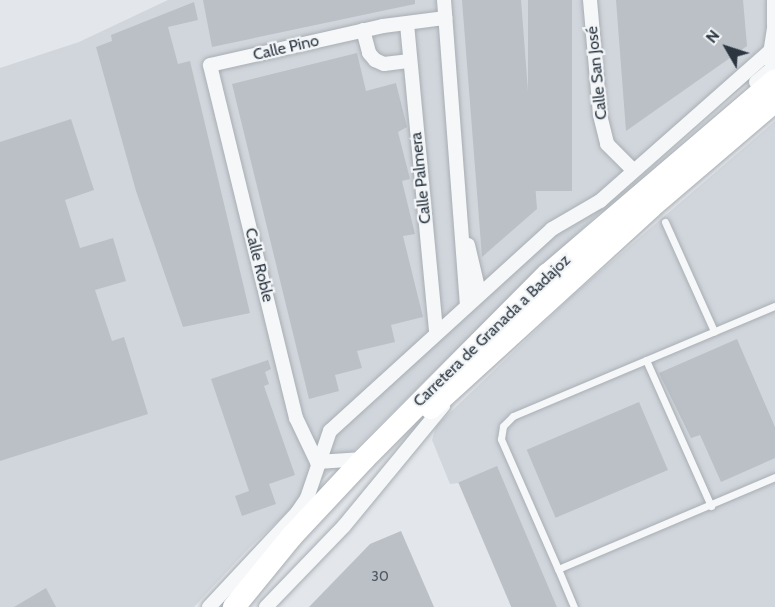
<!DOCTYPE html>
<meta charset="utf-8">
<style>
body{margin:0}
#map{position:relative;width:775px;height:607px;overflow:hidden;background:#e3e6ea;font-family:Cabin,sans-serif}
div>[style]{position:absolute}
.built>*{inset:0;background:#d1d6dc}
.building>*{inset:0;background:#bac0c6;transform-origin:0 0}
.roads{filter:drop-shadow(0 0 2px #a8aeb4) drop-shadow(0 0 2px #a8aeb4)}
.service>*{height:7px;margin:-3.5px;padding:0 3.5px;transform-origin:3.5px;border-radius:3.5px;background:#f5f7f8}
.minor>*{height:14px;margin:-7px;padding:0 7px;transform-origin:7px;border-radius:7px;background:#f5f7f8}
.trunk>*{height:22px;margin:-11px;padding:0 11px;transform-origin:11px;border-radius:11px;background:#fff}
span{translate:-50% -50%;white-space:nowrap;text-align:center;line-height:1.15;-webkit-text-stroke:4.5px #f2f5f7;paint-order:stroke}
.number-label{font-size:14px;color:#4f5862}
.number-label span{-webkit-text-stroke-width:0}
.street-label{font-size:16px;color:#2b3641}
.north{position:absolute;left:697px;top:18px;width:60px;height:60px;-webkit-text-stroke:4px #f2f5f7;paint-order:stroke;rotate:309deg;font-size:16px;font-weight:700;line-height:24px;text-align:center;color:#2b3641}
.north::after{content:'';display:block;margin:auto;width:21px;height:27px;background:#2b3641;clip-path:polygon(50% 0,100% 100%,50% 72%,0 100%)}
</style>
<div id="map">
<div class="built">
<div style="clip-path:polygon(168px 0,775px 0,775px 61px,688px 130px,519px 288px,357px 447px,250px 547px,194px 607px,0 607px,0 68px,79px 42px)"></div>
<div style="clip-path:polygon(775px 121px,775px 607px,512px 607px,459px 483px,450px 484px,432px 440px,436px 426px,574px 294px)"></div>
</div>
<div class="building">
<div style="clip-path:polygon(203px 0,415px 0,415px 4px,212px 47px)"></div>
<div style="clip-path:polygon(462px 0,521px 0,537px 209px,482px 257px)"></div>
<div style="left:528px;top:0;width:44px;height:191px"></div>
<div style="clip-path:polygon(616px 0,743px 0,747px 46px,626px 131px)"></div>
<div style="clip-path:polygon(194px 2px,198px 20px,168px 27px,178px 64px,190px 61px,250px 313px,183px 327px,136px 191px,96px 47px,112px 41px,111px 35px)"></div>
<div style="clip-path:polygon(357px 53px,366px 91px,396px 83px,407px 127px,398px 132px,410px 179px,402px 181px,415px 234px,403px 236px,423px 317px,391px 325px,395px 342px,357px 351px,362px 368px,335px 375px,339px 391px,309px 399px,232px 84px)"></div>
<div style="clip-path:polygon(71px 119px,94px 190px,65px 200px,80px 248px,113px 238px,126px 281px,95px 290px,112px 341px,124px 337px,148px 414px,0 461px,0 142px)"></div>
<div style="clip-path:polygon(737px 339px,775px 427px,775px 458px,721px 482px,700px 435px,691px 438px,659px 373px)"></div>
<div style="clip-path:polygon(268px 360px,271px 369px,265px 372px,269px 384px,264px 386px,295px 475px,269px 484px,276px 504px,242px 516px,235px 496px,249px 491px,211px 379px)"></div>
<div style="left:639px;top:402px;width:74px;height:122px;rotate:67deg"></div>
<div style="left:497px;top:466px;width:153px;height:42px;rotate:67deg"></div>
<div style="clip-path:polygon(401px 531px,434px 607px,309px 607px,370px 544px)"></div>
<div style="clip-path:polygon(46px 588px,56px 607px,14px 607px)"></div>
</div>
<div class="roads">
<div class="service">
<div style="left:665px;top:222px;width:120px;rotate:65.8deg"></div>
<div style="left:646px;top:360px;width:160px;rotate:66deg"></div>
<div style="left:558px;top:569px;width:142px;rotate:-113.7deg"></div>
<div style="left:501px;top:439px;width:13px;rotate:-81deg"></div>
<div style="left:503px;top:426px;width:14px;rotate:-45deg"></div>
<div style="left:513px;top:416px;width:284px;rotate:-22.8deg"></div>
<div style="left:574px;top:607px;width:41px;rotate:-112.8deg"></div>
<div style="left:558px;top:569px;width:236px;rotate:-23deg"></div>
</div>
<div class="minor">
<div style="left:444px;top:0;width:304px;rotate:85.7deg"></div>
<div style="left:590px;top:0;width:115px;rotate:85deg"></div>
<div style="left:600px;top:115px;width:30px;rotate:76deg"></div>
<div style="left:607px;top:144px;width:37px;rotate:45deg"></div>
<div style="left:774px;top:0;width:25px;rotate:90deg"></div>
<div style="left:407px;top:24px;width:308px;rotate:84.6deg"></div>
<div style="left:363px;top:30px;width:24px;rotate:75deg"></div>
<div style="left:369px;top:53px;width:9px;rotate:49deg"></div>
<div style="left:375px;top:60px;width:10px;rotate:24deg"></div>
<div style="left:384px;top:64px;width:26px;rotate:-7deg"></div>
<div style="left:769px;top:60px;width:36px;rotate:-81deg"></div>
<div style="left:756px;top:82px;width:25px;rotate:-40deg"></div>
<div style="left:468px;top:245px;width:48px;rotate:76.8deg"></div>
<div style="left:317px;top:462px;width:49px;rotate:-115.5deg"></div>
<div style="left:296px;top:418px;width:363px;rotate:-103.7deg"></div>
<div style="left:210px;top:65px;width:177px;rotate:-12.7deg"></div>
<div style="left:383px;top:26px;width:63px;rotate:-7.4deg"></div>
<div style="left:317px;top:462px;width:46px;rotate:-3.7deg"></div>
<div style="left:209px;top:607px;width:129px;rotate:-46.9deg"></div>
<div style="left:297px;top:513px;width:18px;rotate:-56deg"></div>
<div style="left:307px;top:498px;width:71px;rotate:-71.1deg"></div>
<div style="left:330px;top:431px;width:300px;rotate:-42.3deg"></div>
<div style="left:552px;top:229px;width:56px;rotate:-30.3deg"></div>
<div style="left:600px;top:201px;width:225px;rotate:-41.4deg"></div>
<div style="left:266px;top:607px;width:112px;rotate:-46.1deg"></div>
<div style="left:344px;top:526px;width:156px;rotate:-50.5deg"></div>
</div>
<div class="trunk">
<div style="left:431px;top:408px;width:298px;rotate:-42.4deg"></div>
<div style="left:651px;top:207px;width:163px;rotate:-40.5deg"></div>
<div style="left:234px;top:607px;width:90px;rotate:-50.8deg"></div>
<div style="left:291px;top:537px;width:107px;rotate:-46.9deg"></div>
<div style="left:364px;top:459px;width:260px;rotate:-45.2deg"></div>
<div style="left:547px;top:275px;width:300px;rotate:-40.5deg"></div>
</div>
</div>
<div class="number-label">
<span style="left:380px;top:576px">30</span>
</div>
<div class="street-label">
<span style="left:286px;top:48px;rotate:-13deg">Calle Pino</span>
<span style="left:597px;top:73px;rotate:-96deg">Calle San José</span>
<span style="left:421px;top:178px;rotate:-96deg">Calle Palmera</span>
<span style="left:259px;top:265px;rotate:76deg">Calle Roble</span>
<span style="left:492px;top:331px;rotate:-44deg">Carretera de Granada a Badajoz</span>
</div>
<div class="north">N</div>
</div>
